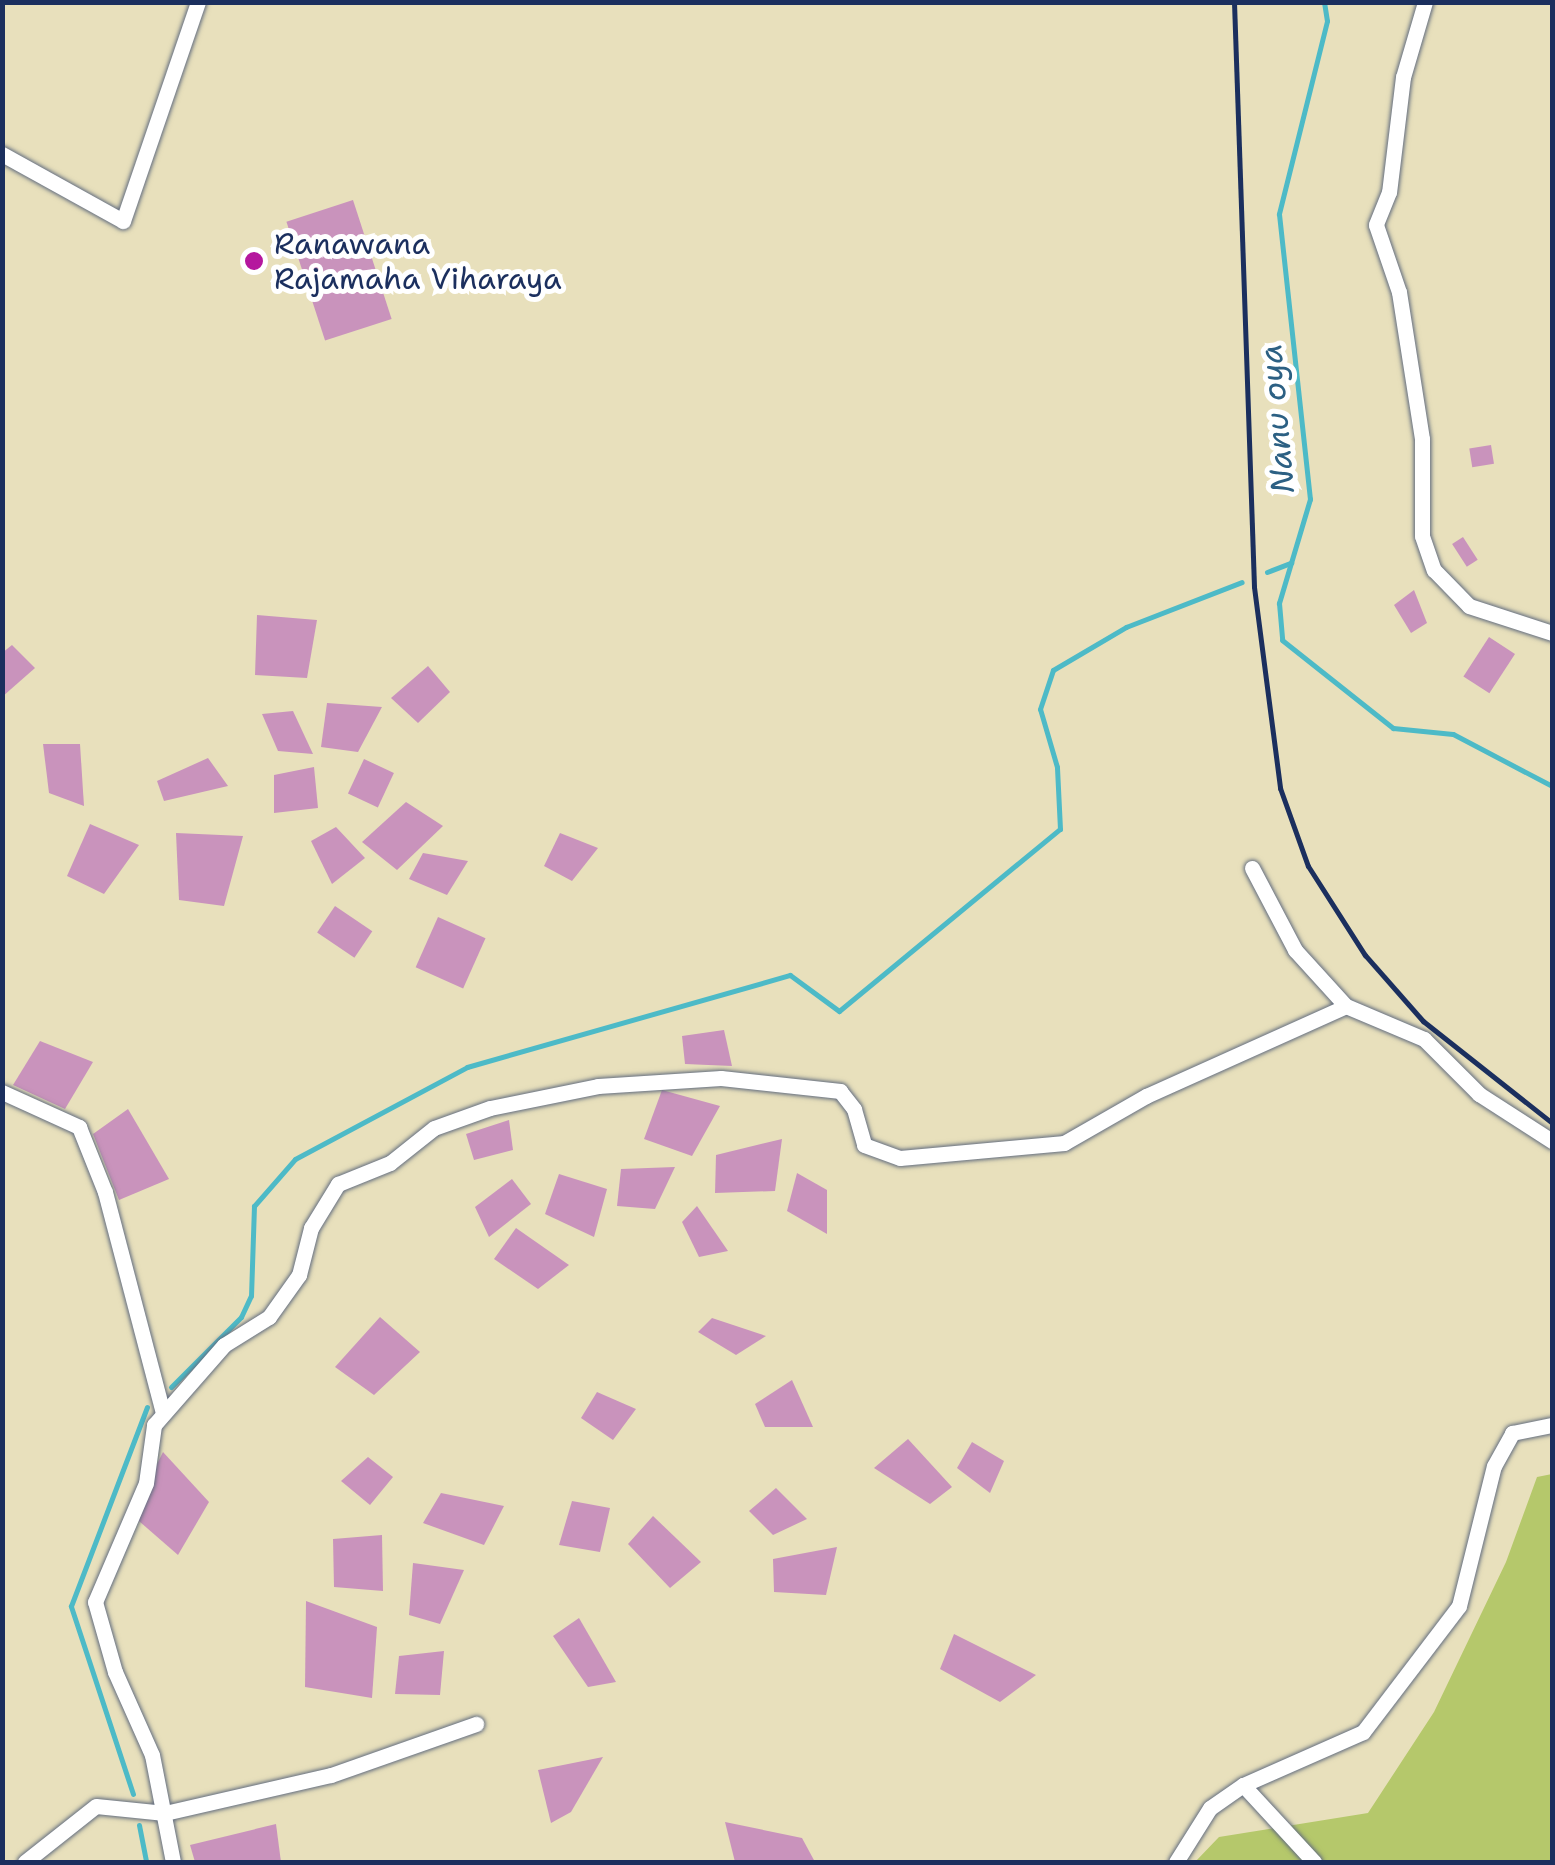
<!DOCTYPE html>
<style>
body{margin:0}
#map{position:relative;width:1555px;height:1865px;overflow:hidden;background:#e8e0bc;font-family:"Shantell Sans",sans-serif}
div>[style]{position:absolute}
.green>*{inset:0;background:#b5c86b}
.stream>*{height:5px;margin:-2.5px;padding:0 2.5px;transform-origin:2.5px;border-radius:2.5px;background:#4dbac7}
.building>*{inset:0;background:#c993bc;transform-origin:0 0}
.roads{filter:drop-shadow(0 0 2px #636d7f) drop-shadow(0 0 2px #636d7f)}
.street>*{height:15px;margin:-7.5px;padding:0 7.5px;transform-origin:7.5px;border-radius:7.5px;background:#fff}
.rail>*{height:5px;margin:-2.5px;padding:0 2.5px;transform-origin:2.5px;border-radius:2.5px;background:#1b2f5e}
.dots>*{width:28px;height:28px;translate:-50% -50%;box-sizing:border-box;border:5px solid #fff;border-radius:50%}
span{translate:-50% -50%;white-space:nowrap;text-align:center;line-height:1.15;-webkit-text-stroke:10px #fff;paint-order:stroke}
.poi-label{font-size:30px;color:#1b2f5e}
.left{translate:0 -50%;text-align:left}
.water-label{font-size:32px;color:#2c6083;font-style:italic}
.frame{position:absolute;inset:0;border:5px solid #1b2f5e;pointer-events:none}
</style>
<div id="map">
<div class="green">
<div style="clip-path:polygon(1552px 1474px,1552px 1862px,1195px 1862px,1219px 1837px,1368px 1813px,1434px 1712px,1506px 1562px,1537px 1477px)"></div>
</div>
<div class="stream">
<div style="left:1324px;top:2px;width:19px;rotate:81deg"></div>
<div style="left:1327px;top:21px;width:199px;rotate:104deg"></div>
<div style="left:1279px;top:214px;width:287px;rotate:83.8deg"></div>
<div style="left:1310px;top:499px;width:109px;rotate:106.6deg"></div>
<div style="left:1279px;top:603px;width:37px;rotate:85deg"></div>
<div style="left:1282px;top:640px;width:142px;rotate:38.4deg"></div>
<div style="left:1393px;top:728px;width:60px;rotate:5.7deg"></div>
<div style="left:1453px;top:734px;width:112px;rotate:27.7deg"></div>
<div style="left:1267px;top:572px;width:26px;rotate:-21deg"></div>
<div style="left:171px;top:1387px;width:99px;rotate:-45deg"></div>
<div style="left:241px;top:1317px;width:23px;rotate:-65deg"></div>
<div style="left:251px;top:1296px;width:90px;rotate:-88.1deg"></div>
<div style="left:254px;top:1206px;width:62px;rotate:-48.9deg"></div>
<div style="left:295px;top:1159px;width:195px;rotate:-28.1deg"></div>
<div style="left:467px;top:1067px;width:336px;rotate:-15.9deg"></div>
<div style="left:790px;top:975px;width:61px;rotate:36.3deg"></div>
<div style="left:839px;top:1011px;width:286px;rotate:-39.5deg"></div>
<div style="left:1060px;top:829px;width:62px;rotate:-92.8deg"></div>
<div style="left:1057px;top:767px;width:60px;rotate:-106.3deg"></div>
<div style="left:1040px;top:709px;width:41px;rotate:-71.6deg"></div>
<div style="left:1053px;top:670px;width:85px;rotate:-30.5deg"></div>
<div style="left:1126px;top:627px;width:124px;rotate:-21.2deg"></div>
<div style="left:133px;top:1794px;width:198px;rotate:-108.3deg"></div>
<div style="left:71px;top:1606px;width:213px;rotate:-69.1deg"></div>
<div style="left:139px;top:1825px;width:38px;rotate:79deg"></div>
</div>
<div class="building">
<div style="left:353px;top:200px;width:125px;height:70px;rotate:72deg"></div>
<div style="left:1491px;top:445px;width:19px;height:22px;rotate:81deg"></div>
<div style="left:1463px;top:537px;width:27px;height:13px;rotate:57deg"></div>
<div style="clip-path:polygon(1414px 590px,1427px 623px,1411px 633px,1394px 605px)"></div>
<div style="clip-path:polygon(257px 615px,317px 620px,307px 678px,255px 675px)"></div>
<div style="left:1489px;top:637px;width:31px;height:47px;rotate:33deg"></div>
<div style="clip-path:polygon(12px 645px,35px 668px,2px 697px,2px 653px)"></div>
<div style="clip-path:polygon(428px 666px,450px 692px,418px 723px,391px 698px)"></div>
<div style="clip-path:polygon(327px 703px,382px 707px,358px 752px,321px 747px)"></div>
<div style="clip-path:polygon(293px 711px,313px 754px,278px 751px,262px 714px)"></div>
<div style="clip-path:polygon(43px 744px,80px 744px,84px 806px,49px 793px)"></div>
<div style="clip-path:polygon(208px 758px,228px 786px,164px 801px,157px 781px)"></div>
<div style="left:364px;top:759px;width:33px;height:38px;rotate:25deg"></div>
<div style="clip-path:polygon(314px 767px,318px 808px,274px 813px,274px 775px)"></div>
<div style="clip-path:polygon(406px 802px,443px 826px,397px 870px,362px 842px)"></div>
<div style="clip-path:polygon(90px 824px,139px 845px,104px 894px,67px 876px)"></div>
<div style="clip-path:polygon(336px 827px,365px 858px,332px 884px,311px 841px)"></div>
<div style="clip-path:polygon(176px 833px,243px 836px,224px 906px,179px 900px)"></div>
<div style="clip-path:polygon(560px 833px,598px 848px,572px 881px,544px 866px)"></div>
<div style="clip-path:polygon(423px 853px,468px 861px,447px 895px,409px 879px)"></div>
<div style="left:335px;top:906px;width:45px;height:32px;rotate:34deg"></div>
<div style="left:438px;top:917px;width:52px;height:55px;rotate:24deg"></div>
<div style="clip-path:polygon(724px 1030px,732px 1066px,685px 1064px,682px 1036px)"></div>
<div style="clip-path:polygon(40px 1041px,93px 1062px,65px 1109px,13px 1085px)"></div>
<div style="clip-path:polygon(662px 1090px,720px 1106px,692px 1156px,644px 1139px)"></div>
<div style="clip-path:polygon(128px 1109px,169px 1179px,119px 1200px,93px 1134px)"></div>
<div style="clip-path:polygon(509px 1120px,513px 1150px,474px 1160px,466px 1134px)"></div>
<div style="clip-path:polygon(782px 1139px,775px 1191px,715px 1193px,716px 1155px)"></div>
<div style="clip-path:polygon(675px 1167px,655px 1209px,617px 1206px,621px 1169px)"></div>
<div style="clip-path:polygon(797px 1173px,827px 1190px,827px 1234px,787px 1211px)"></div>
<div style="clip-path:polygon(559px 1174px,607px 1189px,594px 1237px,545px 1214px)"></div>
<div style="clip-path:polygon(512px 1179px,531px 1204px,489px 1237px,475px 1207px)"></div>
<div style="clip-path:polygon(697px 1206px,728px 1251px,699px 1257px,682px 1222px)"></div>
<div style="clip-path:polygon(516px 1228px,569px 1265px,538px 1289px,494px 1259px)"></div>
<div style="clip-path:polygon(380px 1317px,420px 1352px,374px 1395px,335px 1367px)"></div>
<div style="clip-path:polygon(712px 1318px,766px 1336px,736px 1355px,698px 1332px)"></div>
<div style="clip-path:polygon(792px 1380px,813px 1427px,765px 1427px,755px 1404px)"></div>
<div style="clip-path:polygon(597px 1392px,636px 1409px,613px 1440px,581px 1418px)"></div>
<div style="clip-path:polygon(908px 1439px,952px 1487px,930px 1504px,874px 1468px)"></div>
<div style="clip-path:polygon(972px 1442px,1004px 1461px,990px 1493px,957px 1468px)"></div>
<div style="clip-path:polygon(163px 1452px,209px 1502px,178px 1555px,132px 1515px)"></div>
<div style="clip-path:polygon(368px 1457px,393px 1477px,370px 1505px,341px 1481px)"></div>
<div style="clip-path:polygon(776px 1488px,807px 1519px,773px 1535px,749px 1511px)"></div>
<div style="clip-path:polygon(441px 1493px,504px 1506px,484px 1545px,423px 1523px)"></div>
<div style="clip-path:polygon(572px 1501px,610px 1508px,600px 1552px,559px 1545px)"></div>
<div style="clip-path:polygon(653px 1516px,701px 1562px,670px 1588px,628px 1544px)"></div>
<div style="clip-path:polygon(382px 1535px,383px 1591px,334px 1587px,333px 1539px)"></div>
<div style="clip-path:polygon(837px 1547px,826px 1595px,774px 1592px,773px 1559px)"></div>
<div style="clip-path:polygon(413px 1563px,464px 1570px,440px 1624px,409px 1615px)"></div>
<div style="clip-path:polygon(306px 1601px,377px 1627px,372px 1698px,305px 1687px)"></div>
<div style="clip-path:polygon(579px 1618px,616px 1682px,588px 1687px,553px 1636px)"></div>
<div style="clip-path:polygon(954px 1634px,1036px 1675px,1000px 1702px,940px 1669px)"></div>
<div style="clip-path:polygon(444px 1651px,440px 1695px,395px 1694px,399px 1656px)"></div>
<div style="clip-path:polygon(603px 1757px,571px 1812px,551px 1823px,538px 1770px)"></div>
<div style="clip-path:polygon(725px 1822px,802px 1838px,815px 1862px,735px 1862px)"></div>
<div style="clip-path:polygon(276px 1824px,281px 1862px,195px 1862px,190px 1845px)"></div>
</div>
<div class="roads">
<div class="street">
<div style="left:1425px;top:2px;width:78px;rotate:106.3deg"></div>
<div style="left:1403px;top:77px;width:116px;rotate:96.9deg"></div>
<div style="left:1389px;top:192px;width:35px;rotate:112deg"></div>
<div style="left:1376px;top:225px;width:71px;rotate:71.1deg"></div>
<div style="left:1399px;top:292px;width:149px;rotate:81.1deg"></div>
<div style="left:1422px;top:439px;width:97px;rotate:90deg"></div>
<div style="left:1422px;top:536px;width:36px;rotate:71deg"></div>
<div style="left:1434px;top:570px;width:50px;rotate:45.8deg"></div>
<div style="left:1469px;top:606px;width:87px;rotate:18deg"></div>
<div style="left:2px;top:154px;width:138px;rotate:29deg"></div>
<div style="left:123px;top:221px;width:231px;rotate:-71.1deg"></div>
<div style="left:1252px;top:868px;width:93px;rotate:62.3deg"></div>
<div style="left:1295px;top:950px;width:76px;rotate:47.7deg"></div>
<div style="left:2px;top:1092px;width:85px;rotate:24.4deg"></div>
<div style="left:79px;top:1127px;width:70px;rotate:68.2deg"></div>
<div style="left:105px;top:1192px;width:225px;rotate:75.3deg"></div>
<div style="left:1243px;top:1785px;width:105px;rotate:47.3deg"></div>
<div style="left:25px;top:1862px;width:90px;rotate:-38.3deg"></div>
<div style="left:96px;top:1806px;width:69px;rotate:5.8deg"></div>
<div style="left:165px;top:1813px;width:170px;rotate:-12.9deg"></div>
<div style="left:331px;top:1775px;width:154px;rotate:-19.4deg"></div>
<div style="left:173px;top:1862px;width:109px;rotate:-101.1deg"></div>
<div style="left:152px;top:1755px;width:91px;rotate:-114deg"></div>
<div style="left:115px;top:1672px;width:73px;rotate:-105.9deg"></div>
<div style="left:95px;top:1602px;width:129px;rotate:-66.8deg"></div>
<div style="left:146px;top:1483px;width:59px;rotate:-82.1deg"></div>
<div style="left:154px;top:1425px;width:106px;rotate:-48.8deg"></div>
<div style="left:224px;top:1345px;width:53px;rotate:-31.9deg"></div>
<div style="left:269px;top:1317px;width:52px;rotate:-54.5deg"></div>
<div style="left:299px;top:1275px;width:49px;rotate:-75.7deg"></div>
<div style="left:311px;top:1228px;width:52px;rotate:-58.5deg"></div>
<div style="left:338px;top:1184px;width:56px;rotate:-22deg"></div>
<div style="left:390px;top:1163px;width:56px;rotate:-38.5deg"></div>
<div style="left:434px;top:1128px;width:59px;rotate:-19.7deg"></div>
<div style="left:490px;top:1108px;width:110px;rotate:-11.5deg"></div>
<div style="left:598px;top:1086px;width:123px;rotate:-3.7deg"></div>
<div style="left:721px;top:1078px;width:120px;rotate:6.2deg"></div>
<div style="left:840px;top:1091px;width:23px;rotate:52deg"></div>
<div style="left:854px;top:1109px;width:37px;rotate:74deg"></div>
<div style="left:864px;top:1145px;width:38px;rotate:20deg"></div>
<div style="left:900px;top:1158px;width:165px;rotate:-5.2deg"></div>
<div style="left:1064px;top:1143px;width:95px;rotate:-29.8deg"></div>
<div style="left:1146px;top:1096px;width:219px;rotate:-24.2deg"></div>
<div style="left:1346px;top:1006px;width:85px;rotate:22.9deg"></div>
<div style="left:1424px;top:1039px;width:78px;rotate:45deg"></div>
<div style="left:1479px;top:1094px;width:87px;rotate:32.8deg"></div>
<div style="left:1176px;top:1862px;width:64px;rotate:-57.8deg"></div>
<div style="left:1210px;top:1808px;width:40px;rotate:-34.9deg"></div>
<div style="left:1243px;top:1785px;width:131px;rotate:-23.8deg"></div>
<div style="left:1363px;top:1732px;width:158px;rotate:-52.7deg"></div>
<div style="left:1459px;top:1606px;width:144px;rotate:-76deg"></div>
<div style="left:1494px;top:1466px;width:38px;rotate:-61deg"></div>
<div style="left:1512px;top:1433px;width:41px;rotate:-11.3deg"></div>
</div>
</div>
<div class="rail">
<div style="left:1234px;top:2px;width:585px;rotate:88.04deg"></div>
<div style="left:1254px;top:587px;width:203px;rotate:82.6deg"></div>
<div style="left:1280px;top:788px;width:83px;rotate:70.3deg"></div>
<div style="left:1308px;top:866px;width:106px;rotate:57.4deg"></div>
<div style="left:1365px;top:955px;width:88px;rotate:48.7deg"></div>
<div style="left:1423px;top:1021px;width:164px;rotate:38.3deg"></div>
</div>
<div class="dots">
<div style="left:254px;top:261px;background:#b5179e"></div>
</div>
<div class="poi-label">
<span class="left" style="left:274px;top:261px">Ranawana<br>Rajamaha Viharaya</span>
</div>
<div class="water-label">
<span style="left:1277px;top:419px;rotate:-95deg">Nanu oya</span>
</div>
<div class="frame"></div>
</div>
